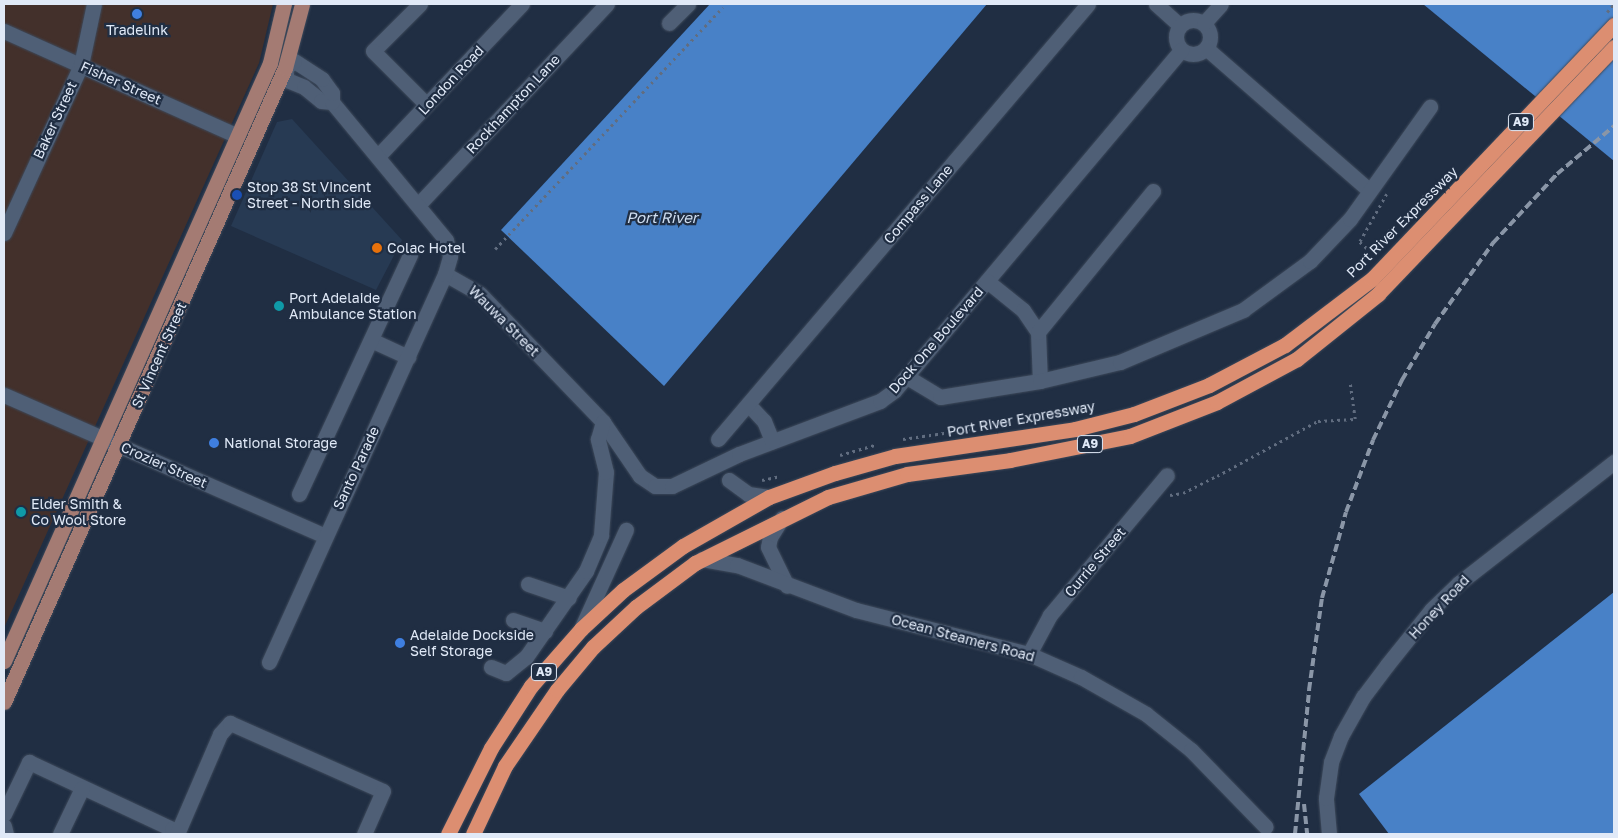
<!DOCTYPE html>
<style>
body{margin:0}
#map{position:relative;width:1618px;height:838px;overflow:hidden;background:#202e43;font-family:"Golos Text",sans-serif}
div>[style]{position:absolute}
.built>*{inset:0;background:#273a53}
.industrial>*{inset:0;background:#43302b}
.water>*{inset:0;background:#4881c7}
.path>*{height:2.5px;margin-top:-1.25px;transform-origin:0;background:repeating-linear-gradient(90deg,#616d80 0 2.5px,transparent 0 6.5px)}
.roads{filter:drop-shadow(0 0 1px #3d495a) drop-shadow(0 0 1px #3d495a)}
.minor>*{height:15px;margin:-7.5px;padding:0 7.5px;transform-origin:7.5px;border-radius:7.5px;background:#4f5f76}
.minor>.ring{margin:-7.5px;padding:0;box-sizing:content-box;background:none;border:15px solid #4f5f76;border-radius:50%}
.major>*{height:15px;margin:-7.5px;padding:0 7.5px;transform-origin:7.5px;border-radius:7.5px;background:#a47b73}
.highway>*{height:15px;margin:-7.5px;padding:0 7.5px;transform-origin:7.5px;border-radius:7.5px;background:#dc8e71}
.rail>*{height:4px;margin-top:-2px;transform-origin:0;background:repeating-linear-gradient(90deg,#8a96a7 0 8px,transparent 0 12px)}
.dots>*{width:14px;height:14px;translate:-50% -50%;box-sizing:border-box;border:2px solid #202e43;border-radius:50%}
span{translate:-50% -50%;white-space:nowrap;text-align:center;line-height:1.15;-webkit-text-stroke:4.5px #202e43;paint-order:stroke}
.shield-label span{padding:1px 4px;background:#202e43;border:1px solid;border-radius:4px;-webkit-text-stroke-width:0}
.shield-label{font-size:12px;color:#e0e9f7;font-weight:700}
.poi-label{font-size:14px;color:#e0e9f7}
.left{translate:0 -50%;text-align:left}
.street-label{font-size:14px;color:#e0e9f7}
.water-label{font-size:15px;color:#cfdef1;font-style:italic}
.frame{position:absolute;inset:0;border:5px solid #e0e9f7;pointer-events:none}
</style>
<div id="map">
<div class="built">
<div style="clip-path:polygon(292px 119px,402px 240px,376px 290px,231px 226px,277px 122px)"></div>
</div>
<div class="industrial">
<div style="clip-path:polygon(4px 4px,273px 4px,259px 63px,4px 628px)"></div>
</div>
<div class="water">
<div style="clip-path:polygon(710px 4px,987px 4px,664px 386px,501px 230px)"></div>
<div style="clip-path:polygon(1423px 4px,1614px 4px,1614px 161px)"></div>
<div style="clip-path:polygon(1614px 592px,1614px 834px,1389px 834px,1359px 794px)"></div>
</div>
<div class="path">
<div style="left:1607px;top:12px;width:11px;rotate:-49deg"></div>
<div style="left:1387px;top:194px;width:55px;rotate:119.4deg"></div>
<div style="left:1360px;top:242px;width:12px;rotate:42deg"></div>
<div style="left:1369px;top:250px;width:56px;rotate:-44.3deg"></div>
<div style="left:1409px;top:211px;width:6px;rotate:51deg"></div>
<div style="left:1409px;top:211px;width:27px;rotate:-45deg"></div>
<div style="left:495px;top:249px;width:332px;rotate:-46.7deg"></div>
<div style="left:903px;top:439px;width:69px;rotate:-8.4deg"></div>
<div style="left:840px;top:455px;width:37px;rotate:-16deg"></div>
<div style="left:762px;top:480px;width:19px;rotate:-12deg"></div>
<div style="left:1170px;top:495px;width:13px;rotate:-9deg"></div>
<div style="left:1183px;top:493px;width:38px;rotate:-27deg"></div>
<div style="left:1217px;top:476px;width:115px;rotate:-28.6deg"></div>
<div style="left:1318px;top:421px;width:37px;rotate:-3deg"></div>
<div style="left:1355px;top:419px;width:35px;rotate:-98deg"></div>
</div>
<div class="roads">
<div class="minor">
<div style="left:420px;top:4px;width:66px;rotate:135deg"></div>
<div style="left:373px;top:51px;width:76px;rotate:45deg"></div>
<div style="left:1156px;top:4px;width:31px;rotate:42deg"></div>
<div class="ring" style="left:1176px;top:20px;width:19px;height:19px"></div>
<div style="left:669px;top:23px;width:27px;rotate:-45deg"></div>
<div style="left:1204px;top:23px;width:25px;rotate:-48deg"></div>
<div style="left:4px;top:31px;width:256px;rotate:24.2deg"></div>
<div style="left:1206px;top:48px;width:216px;rotate:41.1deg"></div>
<div style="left:285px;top:68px;width:12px;rotate:81deg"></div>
<div style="left:287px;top:80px;width:18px;rotate:22deg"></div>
<div style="left:304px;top:87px;width:22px;rotate:39deg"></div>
<div style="left:321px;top:101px;width:11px;rotate:5deg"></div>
<div style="left:379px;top:155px;width:208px;rotate:-46.6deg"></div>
<div style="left:418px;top:205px;width:276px;rotate:-46.8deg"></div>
<div style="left:4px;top:233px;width:185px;rotate:-65.4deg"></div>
<div style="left:81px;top:65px;width:62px;rotate:-78deg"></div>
<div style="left:445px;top:274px;width:40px;rotate:29.7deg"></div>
<div style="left:480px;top:294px;width:178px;rotate:46.1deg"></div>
<div style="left:603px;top:422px;width:65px;rotate:55.6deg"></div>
<div style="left:640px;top:476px;width:18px;rotate:34deg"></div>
<div style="left:655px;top:486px;width:17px"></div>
<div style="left:672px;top:486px;width:74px;rotate:-25.5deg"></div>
<div style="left:739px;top:454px;width:151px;rotate:-20.6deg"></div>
<div style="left:880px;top:401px;width:17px;rotate:-36deg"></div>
<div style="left:894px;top:391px;width:446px;rotate:-49.9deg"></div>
<div style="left:987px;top:281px;width:46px;rotate:38.9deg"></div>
<div style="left:1023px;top:310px;width:27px;rotate:56deg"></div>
<div style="left:1038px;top:332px;width:49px;rotate:87.7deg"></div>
<div style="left:1038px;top:332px;width:182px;rotate:-50.8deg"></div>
<div style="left:371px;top:340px;width:41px;rotate:24.7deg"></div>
<div style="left:907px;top:377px;width:39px;rotate:31deg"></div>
<div style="left:940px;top:397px;width:101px;rotate:-9.1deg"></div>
<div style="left:1040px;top:381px;width:82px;rotate:-13.4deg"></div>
<div style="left:1120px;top:362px;width:134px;rotate:-22.9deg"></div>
<div style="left:1243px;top:310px;width:83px;rotate:-36.2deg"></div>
<div style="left:1310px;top:261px;width:58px;rotate:-46.4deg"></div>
<div style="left:1350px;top:219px;width:138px;rotate:-54.5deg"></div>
<div style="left:4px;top:395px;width:351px;rotate:23.7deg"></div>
<div style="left:748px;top:404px;width:23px;rotate:47deg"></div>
<div style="left:764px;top:421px;width:22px;rotate:68deg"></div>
<div style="left:718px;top:439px;width:571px;rotate:-49.62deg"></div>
<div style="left:729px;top:480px;width:24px;rotate:36deg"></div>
<div style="left:748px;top:494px;width:21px;rotate:8deg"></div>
<div style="left:299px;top:494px;width:264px;rotate:-65.1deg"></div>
<div style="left:782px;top:518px;width:22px;rotate:122deg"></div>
<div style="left:770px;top:537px;width:10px;rotate:101deg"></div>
<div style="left:768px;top:547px;width:43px;rotate:64deg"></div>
<div style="left:702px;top:559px;width:36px;rotate:10deg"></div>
<div style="left:737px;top:565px;width:127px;rotate:20.7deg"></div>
<div style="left:856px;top:610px;width:179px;rotate:14.3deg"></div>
<div style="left:1029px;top:654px;width:57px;rotate:23.9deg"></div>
<div style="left:1081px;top:677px;width:75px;rotate:29.6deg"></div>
<div style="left:1146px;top:714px;width:58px;rotate:38.7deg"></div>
<div style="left:1191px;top:750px;width:107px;rotate:45.8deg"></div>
<div style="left:528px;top:584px;width:43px;rotate:18.9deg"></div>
<div style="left:513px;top:620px;width:34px;rotate:19deg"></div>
<div style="left:581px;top:629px;width:109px;rotate:-65.6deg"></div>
<div style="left:1029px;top:654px;width:44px;rotate:-61.7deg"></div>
<div style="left:1050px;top:615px;width:182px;rotate:-50.1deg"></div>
<div style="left:269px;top:662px;width:426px;rotate:-65.6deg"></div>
<div style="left:445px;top:274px;width:19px;rotate:-74deg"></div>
<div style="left:450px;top:256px;width:16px;rotate:-104deg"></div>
<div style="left:446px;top:240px;width:179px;rotate:-129.6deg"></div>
<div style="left:332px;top:102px;width:9px;rotate:-90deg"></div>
<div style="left:332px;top:93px;width:17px;rotate:-126deg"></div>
<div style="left:322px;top:79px;width:33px;rotate:-147deg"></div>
<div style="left:294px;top:61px;width:11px;rotate:142deg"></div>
<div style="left:491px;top:667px;width:16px;rotate:22deg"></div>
<div style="left:506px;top:673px;width:26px;rotate:-39deg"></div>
<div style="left:526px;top:657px;width:105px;rotate:-55.1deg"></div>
<div style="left:586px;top:571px;width:39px;rotate:-67deg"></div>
<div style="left:601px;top:535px;width:63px;rotate:-85.5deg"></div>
<div style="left:606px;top:472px;width:34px;rotate:-104deg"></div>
<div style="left:598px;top:439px;width:18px;rotate:-74deg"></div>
<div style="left:4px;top:814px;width:58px;rotate:-64.3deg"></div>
<div style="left:29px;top:762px;width:158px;rotate:25.1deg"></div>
<div style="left:172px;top:829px;width:5px;rotate:68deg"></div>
<div style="left:4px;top:826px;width:8px;rotate:76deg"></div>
<div style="left:60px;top:834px;width:51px;rotate:-64.4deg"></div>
<div style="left:177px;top:834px;width:109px;rotate:-66.7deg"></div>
<div style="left:220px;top:734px;width:15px;rotate:-48deg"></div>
<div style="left:230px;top:723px;width:167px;rotate:24deg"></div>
<div style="left:383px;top:791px;width:47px;rotate:113.8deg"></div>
<div style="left:1329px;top:834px;width:36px;rotate:-95deg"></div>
<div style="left:1326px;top:798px;width:36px;rotate:-82deg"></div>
<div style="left:1331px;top:762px;width:28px;rotate:-69deg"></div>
<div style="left:1341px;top:736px;width:45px;rotate:-60.6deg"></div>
<div style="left:1363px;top:697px;width:40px;rotate:-53deg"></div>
<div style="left:1387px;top:665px;width:70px;rotate:-51.3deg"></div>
<div style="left:1431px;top:610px;width:39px;rotate:-44deg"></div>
<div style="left:1459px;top:583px;width:197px;rotate:-38deg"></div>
</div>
<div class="major">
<div style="left:4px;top:661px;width:654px;rotate:-66.02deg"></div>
<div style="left:270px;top:63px;width:61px;rotate:-76.7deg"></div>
<div style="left:4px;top:702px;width:693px;rotate:-66.1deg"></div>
<div style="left:285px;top:68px;width:66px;rotate:-75.1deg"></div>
</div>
<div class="highway">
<div style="left:448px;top:834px;width:96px;rotate:-63.4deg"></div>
<div style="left:491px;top:748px;width:74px;rotate:-57.2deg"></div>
<div style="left:531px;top:686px;width:76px;rotate:-48.7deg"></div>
<div style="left:581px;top:629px;width:57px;rotate:-42.9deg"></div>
<div style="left:623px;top:590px;width:74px;rotate:-36.3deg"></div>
<div style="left:683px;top:546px;width:99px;rotate:-29.7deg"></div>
<div style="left:769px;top:497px;width:70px;rotate:-20deg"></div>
<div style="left:835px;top:473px;width:62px;rotate:-15.8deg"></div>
<div style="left:895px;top:456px;width:182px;rotate:-8.5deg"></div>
<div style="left:1075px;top:429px;width:61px;rotate:-14.3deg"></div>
<div style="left:1134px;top:414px;width:80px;rotate:-21.1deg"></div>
<div style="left:1209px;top:385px;width:86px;rotate:-27.8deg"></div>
<div style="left:1285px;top:345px;width:109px;rotate:-37.2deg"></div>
<div style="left:1372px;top:279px;width:351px;rotate:-46.4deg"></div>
<div style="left:473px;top:834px;width:75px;rotate:-64.8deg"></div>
<div style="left:505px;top:766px;width:92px;rotate:-55.6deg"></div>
<div style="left:557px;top:690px;width:56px;rotate:-50.1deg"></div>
<div style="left:593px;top:647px;width:59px;rotate:-42.9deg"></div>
<div style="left:636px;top:607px;width:74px;rotate:-36.7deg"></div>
<div style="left:695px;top:563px;width:148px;rotate:-26.4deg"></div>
<div style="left:828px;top:497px;width:82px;rotate:-16.2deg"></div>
<div style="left:907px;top:474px;width:104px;rotate:-7.7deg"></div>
<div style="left:1010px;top:460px;width:122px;rotate:-11.3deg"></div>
<div style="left:1130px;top:436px;width:93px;rotate:-21.3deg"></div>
<div style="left:1217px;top:402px;width:91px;rotate:-28.3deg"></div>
<div style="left:1297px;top:359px;width:104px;rotate:-38.7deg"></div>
<div style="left:1378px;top:294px;width:342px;rotate:-46.3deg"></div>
</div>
</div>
<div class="rail">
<div style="left:1304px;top:804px;width:30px;rotate:84deg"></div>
<div style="left:1295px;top:834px;width:145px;rotate:-84.4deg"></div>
<div style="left:1309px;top:690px;width:93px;rotate:-82deg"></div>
<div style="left:1322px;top:598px;width:89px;rotate:-74.4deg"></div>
<div style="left:1346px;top:512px;width:77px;rotate:-69.4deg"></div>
<div style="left:1373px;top:440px;width:67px;rotate:-64.2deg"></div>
<div style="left:1402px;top:380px;width:65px;rotate:-59.5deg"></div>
<div style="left:1435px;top:324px;width:100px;rotate:-54.4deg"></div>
<div style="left:1493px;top:243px;width:94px;rotate:-47.2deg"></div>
<div style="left:1557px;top:174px;width:75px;rotate:-40.1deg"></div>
</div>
<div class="dots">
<div style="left:137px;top:14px;background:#3f7fe0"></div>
<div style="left:237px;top:195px;background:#1a4fb4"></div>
<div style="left:377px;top:248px;background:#e8710a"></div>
<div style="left:279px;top:306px;background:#0f9aa8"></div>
<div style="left:214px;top:443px;background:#3f7fe0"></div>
<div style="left:21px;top:512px;background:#0f9aa8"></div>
<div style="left:400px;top:643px;background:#3f7fe0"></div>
</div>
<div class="shield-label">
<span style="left:1521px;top:122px">A9</span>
<span style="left:1090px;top:444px">A9</span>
<span style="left:544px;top:672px">A9</span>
</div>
<div class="poi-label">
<span style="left:137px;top:30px">Tradelink</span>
<span class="left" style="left:247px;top:195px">Stop 38 St Vincent<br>Street - North side</span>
<span class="left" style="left:387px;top:248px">Colac Hotel</span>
<span class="left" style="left:289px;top:306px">Port Adelaide<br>Ambulance Station</span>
<span class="left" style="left:224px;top:443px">National Storage</span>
<span class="left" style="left:31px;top:512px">Elder Smith &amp;<br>Co Wool Store</span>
<span class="left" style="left:410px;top:643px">Adelaide Dockside<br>Self Storage</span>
</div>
<div class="street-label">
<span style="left:451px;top:80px;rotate:-47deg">London Road</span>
<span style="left:121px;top:83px;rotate:24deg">Fisher Street</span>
<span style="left:513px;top:104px;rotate:-47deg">Rockhampton Lane</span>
<span style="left:55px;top:120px;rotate:-65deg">Baker Street</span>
<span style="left:918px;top:204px;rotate:-50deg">Compass Lane</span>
<span style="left:1402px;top:222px;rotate:-45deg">Port River Expressway</span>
<span style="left:504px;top:321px;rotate:45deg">Wauwa Street</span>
<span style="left:936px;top:340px;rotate:-49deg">Dock One Boulevard</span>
<span style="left:159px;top:355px;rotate:-66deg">St Vincent Street</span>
<span style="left:1021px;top:419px;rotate:-10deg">Port River Expressway</span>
<span style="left:164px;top:465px;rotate:24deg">Crozier Street</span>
<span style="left:356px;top:468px;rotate:-65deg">Santo Parade</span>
<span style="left:1095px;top:562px;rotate:-50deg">Currie Street</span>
<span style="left:1439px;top:607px;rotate:-47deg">Honey Road</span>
<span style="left:963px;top:638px;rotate:15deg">Ocean Steamers Road</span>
</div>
<div class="water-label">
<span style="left:662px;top:218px">Port River</span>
</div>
<div class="frame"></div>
</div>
